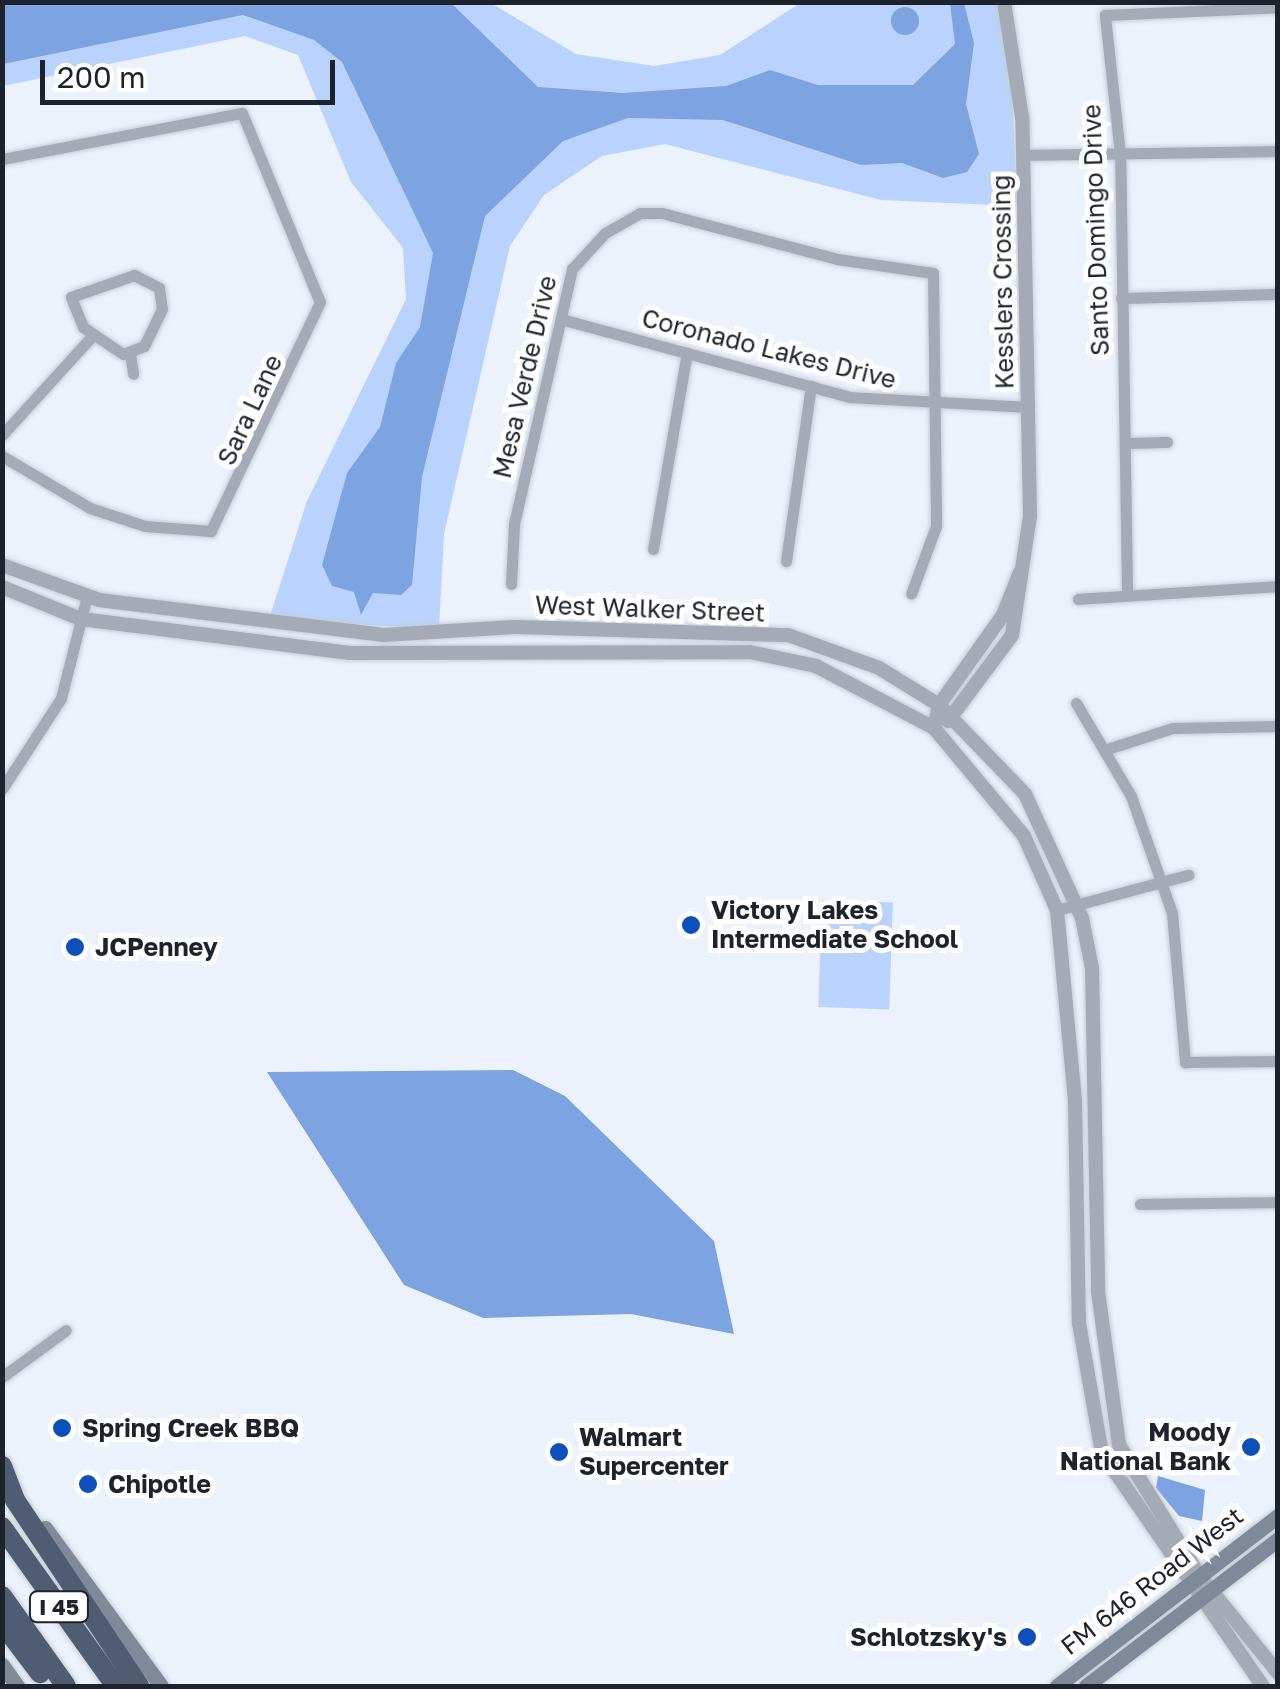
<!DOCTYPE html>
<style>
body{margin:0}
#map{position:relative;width:1280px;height:1689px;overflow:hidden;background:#ebf2fc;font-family:"Golos Text",sans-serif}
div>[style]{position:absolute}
.green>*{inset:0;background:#b9d3fe;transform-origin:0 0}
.water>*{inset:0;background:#7ea3e1}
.round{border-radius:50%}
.roads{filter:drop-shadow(0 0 2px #c6cdd7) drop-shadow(0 0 2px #c6cdd7)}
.minor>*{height:11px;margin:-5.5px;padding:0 5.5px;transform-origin:5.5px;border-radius:5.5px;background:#a5abb6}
.tertiary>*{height:14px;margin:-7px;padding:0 7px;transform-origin:7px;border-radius:7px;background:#a5abb6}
.secondary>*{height:15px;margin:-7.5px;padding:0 7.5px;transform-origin:7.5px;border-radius:7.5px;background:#808999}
.motorway>*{height:20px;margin:-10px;padding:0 10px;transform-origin:10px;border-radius:10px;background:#4f5c71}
.dots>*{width:28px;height:28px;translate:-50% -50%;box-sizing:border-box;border:5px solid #fff;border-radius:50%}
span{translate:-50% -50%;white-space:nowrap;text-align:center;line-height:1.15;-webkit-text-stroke:10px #fff;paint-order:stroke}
.shield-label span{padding:2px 8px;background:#fff;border:2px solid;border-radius:8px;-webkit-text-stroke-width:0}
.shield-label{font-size:22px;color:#1d232c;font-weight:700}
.street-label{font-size:25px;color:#1d232c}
.poi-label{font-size:25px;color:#1d232c;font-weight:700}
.left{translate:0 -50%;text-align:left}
.right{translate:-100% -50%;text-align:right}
.frame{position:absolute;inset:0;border:5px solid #1d232c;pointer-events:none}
.scale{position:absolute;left:40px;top:60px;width:295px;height:45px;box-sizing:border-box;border:5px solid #1d232c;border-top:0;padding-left:12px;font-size:30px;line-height:35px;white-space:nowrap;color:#1d232c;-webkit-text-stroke:8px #fff;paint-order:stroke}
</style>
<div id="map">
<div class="green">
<div style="clip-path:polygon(3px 3px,491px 3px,576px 54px,654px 66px,720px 55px,800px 3px,997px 3px,1011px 66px,1017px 206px,881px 200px,665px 144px,602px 156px,544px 195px,510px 246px,444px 534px,439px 629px,269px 619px,307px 501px,406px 299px,403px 248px,351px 182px,298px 55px,245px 36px,3px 86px)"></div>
<div style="left:822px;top:900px;width:71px;height:107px;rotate:2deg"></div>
</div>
<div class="water">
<div style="clip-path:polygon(451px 3px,538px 87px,623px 93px,726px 86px,770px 70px,818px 85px,913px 85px,955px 44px,950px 3px,964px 3px,974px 43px,966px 104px,979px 154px,967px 172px,943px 178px,902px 163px,861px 165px,723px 120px,628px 118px,563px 141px,485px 216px,422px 477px,412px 585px,401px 595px,373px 593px,361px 615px,354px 592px,332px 586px,322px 565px,347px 473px,380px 427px,396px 363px,420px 327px,433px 253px,342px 62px,314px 40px,243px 15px,3px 64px,3px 3px)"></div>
<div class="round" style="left:891px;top:7px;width:28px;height:28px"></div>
<div style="clip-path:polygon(513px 1070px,565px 1096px,714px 1241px,734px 1334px,631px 1314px,483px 1318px,404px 1285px,267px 1072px)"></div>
<div style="clip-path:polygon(1158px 1476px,1205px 1490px,1202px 1521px,1179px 1516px,1156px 1488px)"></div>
</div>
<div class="roads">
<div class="minor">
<div style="left:1024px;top:155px;width:254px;rotate:-0.9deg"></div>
<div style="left:2px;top:159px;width:244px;rotate:-10.9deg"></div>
<div style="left:242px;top:113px;width:204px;rotate:67.6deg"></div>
<div style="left:320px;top:302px;width:254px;rotate:115.5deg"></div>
<div style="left:211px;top:531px;width:66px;rotate:-175.7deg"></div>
<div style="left:145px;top:526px;width:58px;rotate:-161.9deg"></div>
<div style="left:90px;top:508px;width:102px;rotate:-149.4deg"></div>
<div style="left:134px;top:275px;width:28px;rotate:27deg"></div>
<div style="left:159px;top:288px;width:21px;rotate:82deg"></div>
<div style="left:162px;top:309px;width:41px;rotate:115.9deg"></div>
<div style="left:144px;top:346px;width:22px;rotate:159deg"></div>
<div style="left:123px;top:354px;width:48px;rotate:-146deg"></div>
<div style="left:83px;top:327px;width:32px;rotate:-112deg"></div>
<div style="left:71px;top:297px;width:67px;rotate:-19.2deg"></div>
<div style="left:1121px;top:298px;width:157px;rotate:-1.5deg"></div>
<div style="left:561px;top:319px;width:299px;rotate:15.1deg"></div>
<div style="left:850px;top:397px;width:178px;rotate:3.2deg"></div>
<div style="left:130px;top:354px;width:20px;rotate:81deg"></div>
<div style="left:2px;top:435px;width:135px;rotate:-47.7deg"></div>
<div style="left:1125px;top:443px;width:42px;rotate:-1.4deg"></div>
<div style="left:653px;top:549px;width:199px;rotate:-80.2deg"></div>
<div style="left:786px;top:561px;width:177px;rotate:-81.9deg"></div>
<div style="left:511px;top:584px;width:60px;rotate:-87.1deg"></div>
<div style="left:514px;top:524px;width:262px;rotate:-77.2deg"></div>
<div style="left:572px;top:269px;width:49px;rotate:-47.5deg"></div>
<div style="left:605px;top:233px;width:40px;rotate:-29.7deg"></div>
<div style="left:640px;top:213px;width:22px"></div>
<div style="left:662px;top:213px;width:181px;rotate:14.7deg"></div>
<div style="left:837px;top:259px;width:97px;rotate:8.3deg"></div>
<div style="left:933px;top:273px;width:253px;rotate:89.3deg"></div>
<div style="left:936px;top:526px;width:72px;rotate:110.2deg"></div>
<div style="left:1127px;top:589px;width:435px;rotate:-90.9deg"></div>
<div style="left:1120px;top:154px;width:140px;rotate:-96.2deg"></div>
<div style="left:1105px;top:15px;width:173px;rotate:-2.6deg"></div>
<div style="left:1078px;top:599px;width:200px;rotate:-3.7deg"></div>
<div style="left:1076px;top:703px;width:108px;rotate:59.4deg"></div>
<div style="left:1131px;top:796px;width:124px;rotate:70.7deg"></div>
<div style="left:1172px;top:913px;width:150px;rotate:85deg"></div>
<div style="left:1185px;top:1062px;width:93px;rotate:-0.6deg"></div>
<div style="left:1104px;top:750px;width:72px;rotate:-17.7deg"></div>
<div style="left:1173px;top:728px;width:105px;rotate:-1.1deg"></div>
<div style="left:2px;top:789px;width:108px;rotate:-57deg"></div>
<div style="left:61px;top:698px;width:105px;rotate:-75.7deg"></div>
<div style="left:1057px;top:910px;width:136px;rotate:-15deg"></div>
<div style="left:1140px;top:1204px;width:138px;rotate:-0.8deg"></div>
<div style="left:2px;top:1377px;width:79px;rotate:-36.3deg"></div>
</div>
<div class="tertiary">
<div style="left:2px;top:565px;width:103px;rotate:19.8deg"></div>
<div style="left:99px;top:600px;width:287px;rotate:7deg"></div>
<div style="left:384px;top:635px;width:130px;rotate:-3.5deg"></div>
<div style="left:514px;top:627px;width:274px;rotate:1.7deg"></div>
<div style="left:788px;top:635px;width:97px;rotate:19.9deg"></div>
<div style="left:879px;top:668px;width:70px;rotate:31.7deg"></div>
<div style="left:939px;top:705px;width:124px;rotate:46deg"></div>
<div style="left:1025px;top:794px;width:136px;rotate:65.3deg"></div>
<div style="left:1082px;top:918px;width:51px;rotate:78.7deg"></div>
<div style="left:1092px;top:968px;width:323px;rotate:88.9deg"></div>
<div style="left:1098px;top:1291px;width:155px;rotate:82.2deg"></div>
<div style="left:1119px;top:1445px;width:153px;rotate:58.4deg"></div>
<div style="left:1199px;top:1575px;width:126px;rotate:51.1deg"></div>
<div style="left:2px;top:587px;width:85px;rotate:22.1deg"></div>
<div style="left:81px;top:619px;width:271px;rotate:7.2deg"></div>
<div style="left:350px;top:653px;width:400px;rotate:-0.1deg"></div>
<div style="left:750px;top:652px;width:67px;rotate:12deg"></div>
<div style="left:816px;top:666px;width:133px;rotate:27.7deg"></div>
<div style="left:934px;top:728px;width:141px;rotate:50.2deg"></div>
<div style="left:1024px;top:836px;width:81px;rotate:66deg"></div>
<div style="left:1057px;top:910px;width:191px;rotate:84.6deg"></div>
<div style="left:1075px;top:1100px;width:223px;rotate:89deg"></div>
<div style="left:1079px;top:1323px;width:132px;rotate:80deg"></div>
<div style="left:1102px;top:1453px;width:283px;rotate:55.4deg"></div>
<div style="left:948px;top:721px;width:107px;rotate:-53.3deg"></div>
<div style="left:1012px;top:635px;width:120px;rotate:-81.4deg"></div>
<div style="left:1030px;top:516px;width:399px;rotate:-91.1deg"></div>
<div style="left:1022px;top:117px;width:116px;rotate:-98.9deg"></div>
<div style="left:934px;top:728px;width:24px;rotate:-78deg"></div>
<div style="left:939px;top:705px;width:110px;rotate:-54.6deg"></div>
<div style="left:1003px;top:615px;width:46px;rotate:-68.4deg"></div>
</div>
<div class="secondary">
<div style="left:45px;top:1528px;width:196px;rotate:53.7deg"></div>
<div style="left:2px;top:1665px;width:26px;rotate:54deg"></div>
<div style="left:1057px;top:1686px;width:279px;rotate:-37.6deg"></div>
<div style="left:1086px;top:1686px;width:242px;rotate:-37.4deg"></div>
</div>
<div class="motorway">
<div style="left:2px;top:1466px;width:36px;rotate:69deg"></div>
<div style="left:15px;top:1500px;width:224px;rotate:56.3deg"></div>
<div style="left:2px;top:1527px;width:196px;rotate:54.4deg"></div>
<div style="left:2px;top:1596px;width:110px;rotate:54.6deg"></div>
<div style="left:2px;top:1623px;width:63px;rotate:52.8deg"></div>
</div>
</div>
<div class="dots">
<div style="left:691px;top:925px;background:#0e50bb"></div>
<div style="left:75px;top:947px;background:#0e50bb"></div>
<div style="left:62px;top:1428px;background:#0e50bb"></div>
<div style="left:1251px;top:1447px;background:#0e50bb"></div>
<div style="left:559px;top:1452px;background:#0e50bb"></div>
<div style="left:88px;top:1484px;background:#0e50bb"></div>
<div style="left:1027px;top:1637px;background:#0e50bb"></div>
</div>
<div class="shield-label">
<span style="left:59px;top:1607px">I 45</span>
</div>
<div class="street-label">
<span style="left:1096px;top:230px;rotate:-92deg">Santo Domingo Drive</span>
<span style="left:1003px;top:282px;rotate:-91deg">Kesslers Crossing</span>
<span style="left:769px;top:349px;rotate:14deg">Coronado Lakes Drive</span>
<span style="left:525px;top:377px;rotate:-77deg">Mesa Verde Drive</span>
<span style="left:250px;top:410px;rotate:-65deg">Sara Lane</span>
<span style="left:650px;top:609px;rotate:2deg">West Walker Street</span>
<span style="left:1152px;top:1581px;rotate:-38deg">FM 646 Road West</span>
</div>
<div class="poi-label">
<span class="left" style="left:711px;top:925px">Victory Lakes<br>Intermediate School</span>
<span class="left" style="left:95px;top:947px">JCPenney</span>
<span class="left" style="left:82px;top:1428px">Spring Creek BBQ</span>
<span class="right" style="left:1231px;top:1447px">Moody<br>National Bank</span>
<span class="left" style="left:579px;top:1452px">Walmart<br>Supercenter</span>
<span class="left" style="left:108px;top:1484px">Chipotle</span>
<span class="right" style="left:1007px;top:1637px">Schlotzsky's</span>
</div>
<div class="frame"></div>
<div class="scale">200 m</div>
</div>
